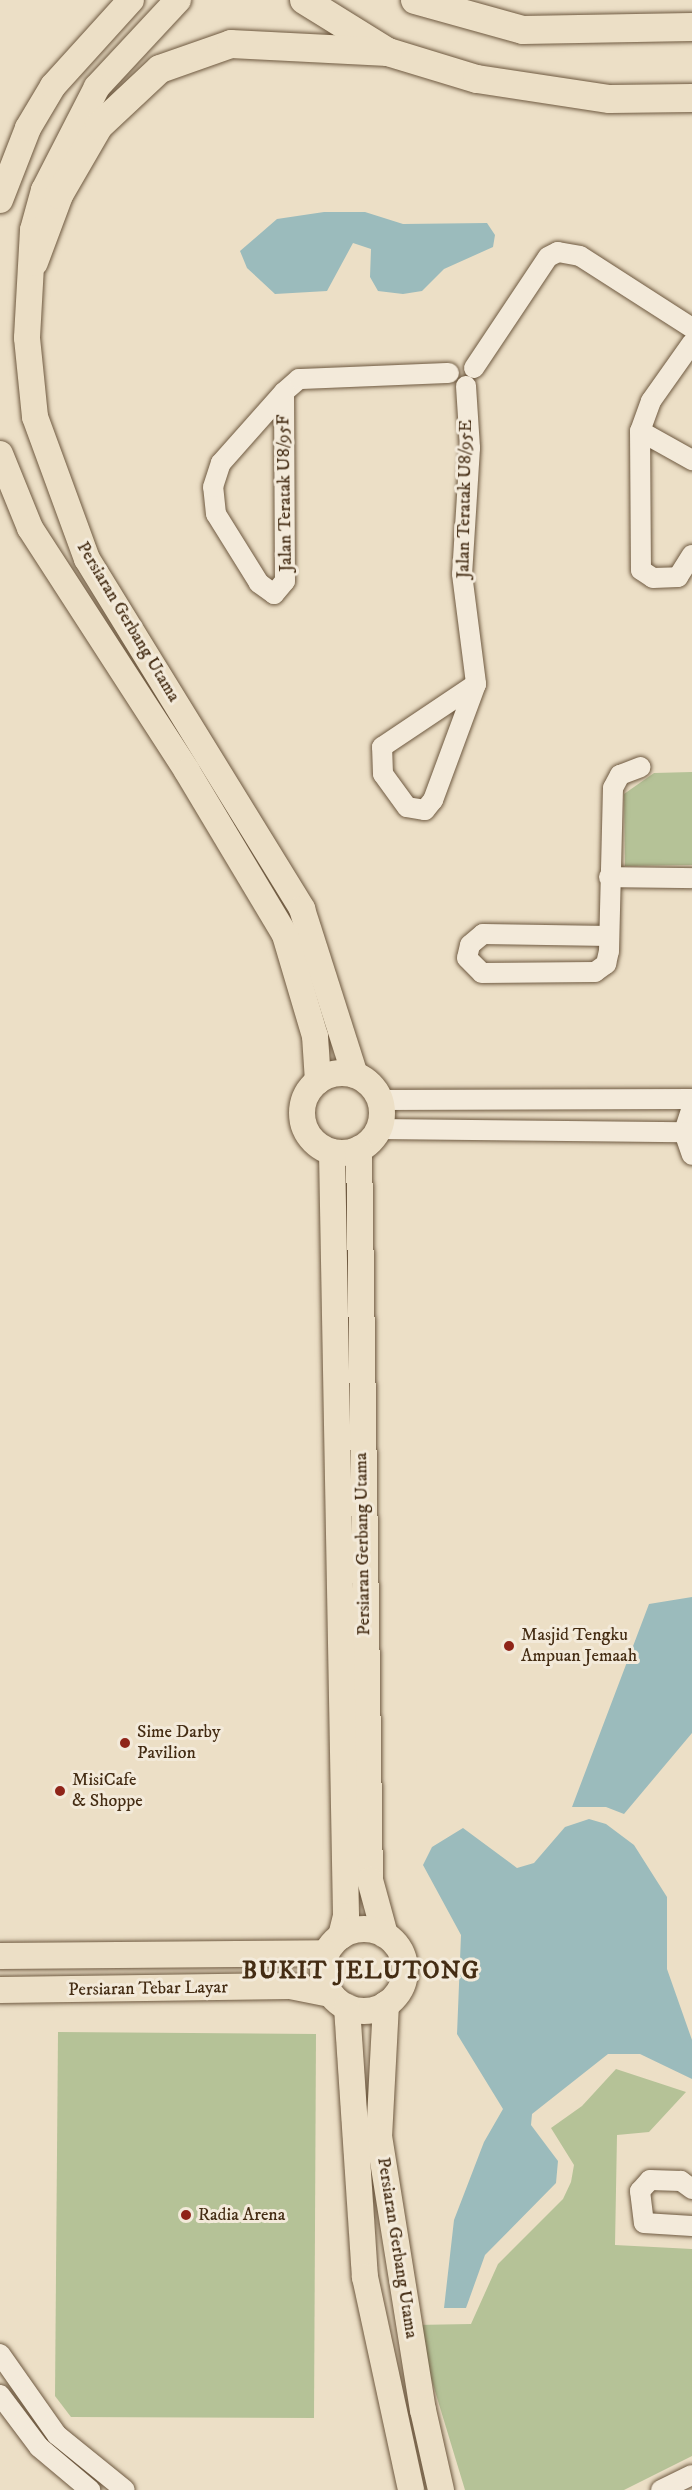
<!DOCTYPE html>
<style>
body{margin:0}
#map{position:relative;width:692px;height:2490px;overflow:hidden;background:#ecdfc6;font-family:"IM FELL DW Pica",serif}
div>[style]{position:absolute}
.green>*{inset:0;background:#b5c297}
.water>*{inset:0;background:#9bbbbc}
.roads{filter:drop-shadow(0 0 2px #6e5940) drop-shadow(0 0 2px #6e5940)}
.minor>*{height:20px;margin:-10px;padding:0 10px;transform-origin:10px;border-radius:10px;background:#f3eada}
.major>*{height:26px;margin:-13px;padding:0 13px;transform-origin:13px;border-radius:13px;background:#ecdfc6}
.major>.ring{margin:-13px;padding:0;box-sizing:content-box;background:none;border:26px solid #ecdfc6;border-radius:50%}
.highway>*{height:28px;margin:-14px;padding:0 14px;transform-origin:14px;border-radius:14px;background:#ecdfc6}
.dots>*{width:16px;height:16px;translate:-50% -50%;box-sizing:border-box;border:3px solid #f3eada;border-radius:50%}
span{translate:-50% -50%;white-space:nowrap;text-align:center;line-height:1.15;-webkit-text-stroke:6px #f3eada;paint-order:stroke}
.street-label{font-size:18px;color:#442c13}
.poi-label{font-size:18px;color:#442c13}
.left{translate:0 -50%;text-align:left}
.district-label{font-size:24px;color:#442c13;font-weight:700;letter-spacing:1.5px}
</style>
<div id="map">
<div class="green">
<div style="clip-path:polygon(692px 772px,692px 865px,625px 866px,624px 794px,654px 773px)"></div>
<div style="clip-path:polygon(58px 2032px,316px 2034px,314px 2418px,71px 2417px,55px 2396px)"></div>
<div style="clip-path:polygon(616px 2069px,686px 2092px,649px 2132px,617px 2135px,615px 2245px,692px 2249px,692px 2456px,624px 2490px,465px 2490px,415px 2325px,471px 2324px,498px 2264px,563px 2199px,571px 2182px,574px 2165px,551px 2128px,582px 2106px)"></div>
</div>
<div class="water">
<div style="clip-path:polygon(324px 212px,365px 212px,403px 224px,487px 223px,495px 235px,493px 247px,444px 269px,422px 291px,403px 294px,378px 291px,370px 277px,371px 249px,353px 243px,327px 291px,275px 294px,247px 268px,240px 251px,277px 219px)"></div>
<div style="clip-path:polygon(692px 1597px,692px 1733px,624px 1814px,606px 1807px,572px 1807px,649px 1604px)"></div>
<div style="clip-path:polygon(589px 1819px,606px 1824px,634px 1845px,667px 1897px,667px 1969px,692px 2040px,692px 2079px,640px 2054px,608px 2054px,532px 2114px,531px 2125px,558px 2161px,556px 2183px,485px 2255px,466px 2308px,444px 2308px,454px 2220px,484px 2142px,503px 2109px,457px 2034px,461px 1935px,423px 1865px,432px 1847px,463px 1828px,517px 1868px,534px 1863px,565px 1827px)"></div>
</div>
<div class="roads">
<div class="minor">
<div style="left:692px;top:343px;width:71px;rotate:125.3deg"></div>
<div style="left:651px;top:401px;width:32px;rotate:110deg"></div>
<div style="left:640px;top:431px;width:139px;rotate:89.6deg"></div>
<div style="left:641px;top:570px;width:14px;rotate:34deg"></div>
<div style="left:653px;top:578px;width:25px;rotate:-2deg"></div>
<div style="left:678px;top:577px;width:26px;rotate:-58deg"></div>
<div style="left:474px;top:368px;width:133px;rotate:-56.3deg"></div>
<div style="left:548px;top:257px;width:11px;rotate:-27deg"></div>
<div style="left:558px;top:252px;width:22px;rotate:10deg"></div>
<div style="left:580px;top:256px;width:133px;rotate:32.7deg"></div>
<div style="left:466px;top:386px;width:62px;rotate:86.3deg"></div>
<div style="left:470px;top:448px;width:126px;rotate:93.6deg"></div>
<div style="left:462px;top:574px;width:111px;rotate:82.7deg"></div>
<div style="left:476px;top:684px;width:124px;rotate:110.3deg"></div>
<div style="left:433px;top:800px;width:13px;rotate:129deg"></div>
<div style="left:425px;top:810px;width:18px;rotate:-171deg"></div>
<div style="left:407px;top:807px;width:41px;rotate:-126deg"></div>
<div style="left:383px;top:774px;width:27px;rotate:-92deg"></div>
<div style="left:382px;top:747px;width:113px;rotate:-33.8deg"></div>
<div style="left:284px;top:392px;width:189px;rotate:89.7deg"></div>
<div style="left:285px;top:581px;width:17px;rotate:130deg"></div>
<div style="left:274px;top:594px;width:19px;rotate:-144deg"></div>
<div style="left:259px;top:583px;width:81px;rotate:-121.9deg"></div>
<div style="left:216px;top:514px;width:27px;rotate:-96deg"></div>
<div style="left:213px;top:487px;width:25px;rotate:-72deg"></div>
<div style="left:221px;top:463px;width:95px;rotate:-48.4deg"></div>
<div style="left:284px;top:392px;width:20px;rotate:-41deg"></div>
<div style="left:299px;top:379px;width:150px;rotate:-2.3deg"></div>
<div style="left:640px;top:431px;width:60px;rotate:29.1deg"></div>
<div style="left:609px;top:877px;width:83px;rotate:0.7deg"></div>
<div style="left:609px;top:936px;width:126px;rotate:-179.1deg"></div>
<div style="left:483px;top:934px;width:17px;rotate:140deg"></div>
<div style="left:470px;top:945px;width:13px;rotate:103deg"></div>
<div style="left:467px;top:958px;width:21px;rotate:45deg"></div>
<div style="left:482px;top:973px;width:113px;rotate:-0.5deg"></div>
<div style="left:595px;top:972px;width:14px;rotate:-36deg"></div>
<div style="left:606px;top:964px;width:13px;rotate:-77deg"></div>
<div style="left:609px;top:951px;width:163px;rotate:-88.6deg"></div>
<div style="left:613px;top:788px;width:15px;rotate:-62deg"></div>
<div style="left:620px;top:775px;width:22px;rotate:-21deg"></div>
<div style="left:380px;top:1100px;width:312px;rotate:-0.2deg"></div>
<div style="left:692px;top:1107px;width:26px;rotate:108deg"></div>
<div style="left:684px;top:1132px;width:24px;rotate:71deg"></div>
<div style="left:378px;top:1129px;width:306px;rotate:0.6deg"></div>
<div style="left:692px;top:2189px;width:14px;rotate:-144deg"></div>
<div style="left:681px;top:2181px;width:31px;rotate:-178deg"></div>
<div style="left:650px;top:2180px;width:15px;rotate:132deg"></div>
<div style="left:640px;top:2191px;width:32px;rotate:83deg"></div>
<div style="left:644px;top:2223px;width:48px;rotate:3.6deg"></div>
<div style="left:0;top:2354px;width:99px;rotate:54.9deg"></div>
<div style="left:57px;top:2435px;width:87px;rotate:39deg"></div>
<div style="left:0;top:2395px;width:65px;rotate:53.1deg"></div>
<div style="left:39px;top:2447px;width:67px;rotate:40.1deg"></div>
<div style="left:661px;top:2490px;width:34px;rotate:-26deg"></div>
</div>
<div class="major">
<div style="left:178px;top:0;width:119px;rotate:133deg"></div>
<div style="left:97px;top:87px;width:116px;rotate:117.2deg"></div>
<div style="left:44px;top:190px;width:41px;rotate:105.4deg"></div>
<div style="left:33px;top:230px;width:108px;rotate:93.2deg"></div>
<div style="left:27px;top:338px;width:79px;rotate:84.2deg"></div>
<div style="left:35px;top:417px;width:151px;rotate:69.9deg"></div>
<div style="left:87px;top:559px;width:411px;rotate:58.4deg"></div>
<div style="left:302px;top:909px;width:174px;rotate:72.3deg"></div>
<div style="left:0;top:200px;width:77px;rotate:-68.7deg"></div>
<div style="left:28px;top:128px;width:49px;rotate:-59.2deg"></div>
<div style="left:53px;top:86px;width:116px;rotate:-47.8deg"></div>
<div style="left:0;top:454px;width:80px;rotate:67.9deg"></div>
<div style="left:30px;top:528px;width:289px;rotate:57.1deg"></div>
<div style="left:187px;top:771px;width:191px;rotate:59.1deg"></div>
<div style="left:285px;top:935px;width:105px;rotate:73.5deg"></div>
<div style="left:315px;top:1036px;width:45px;rotate:86.2deg"></div>
<div class="ring" style="left:302px;top:1073px;width:54px;height:54px"></div>
<div style="left:359px;top:1149px;width:731px;rotate:89.14deg"></div>
<div style="left:370px;top:1880px;width:57px;rotate:74.7deg"></div>
<div style="left:332px;top:1152px;width:764px;rotate:88.95deg"></div>
<div style="left:346px;top:1916px;width:21px;rotate:104deg"></div>
<div class="ring" style="left:323px;top:1929px;width:56px;height:56px"></div>
<div style="left:0;top:1956px;width:326px;rotate:-0.5deg"></div>
<div style="left:0;top:1990px;width:290px;rotate:-0.8deg"></div>
<div style="left:290px;top:1986px;width:41px;rotate:11.3deg"></div>
<div style="left:386px;top:2004px;width:132px;rotate:93deg"></div>
<div style="left:379px;top:2136px;width:278px;rotate:80.9deg"></div>
<div style="left:423px;top:2410px;width:82px;rotate:77.3deg"></div>
<div style="left:347px;top:2007px;width:271px;rotate:86.2deg"></div>
<div style="left:365px;top:2277px;width:218px;rotate:77.8deg"></div>
</div>
<div class="highway">
<div style="left:304px;top:0;width:99px;rotate:31.8deg"></div>
<div style="left:388px;top:52px;width:93px;rotate:16.9deg"></div>
<div style="left:477px;top:79px;width:134px;rotate:8.6deg"></div>
<div style="left:610px;top:99px;width:82px;rotate:-0.7deg"></div>
<div style="left:415px;top:0;width:112px;rotate:15.5deg"></div>
<div style="left:523px;top:30px;width:169px;rotate:-1deg"></div>
<div style="left:34px;top:262px;width:72px;rotate:-69.5deg"></div>
<div style="left:59px;top:195px;width:80px;rotate:-59.9deg"></div>
<div style="left:99px;top:126px;width:83px;rotate:-43.1deg"></div>
<div style="left:160px;top:69px;width:75px;rotate:-19.4deg"></div>
<div style="left:231px;top:44px;width:157px;rotate:2.9deg"></div>
</div>
</div>
<div class="dots">
<div style="left:509px;top:1646px;background:#8f2418"></div>
<div style="left:125px;top:1743px;background:#8f2418"></div>
<div style="left:60px;top:1791px;background:#8f2418"></div>
<div style="left:186px;top:2215px;background:#8f2418"></div>
</div>
<div class="street-label">
<span style="left:285px;top:493px;rotate:-91deg">Jalan Teratak U8/95F</span>
<span style="left:465px;top:499px;rotate:-89deg">Jalan Teratak U8/95E</span>
<span style="left:128px;top:622px;rotate:59deg">Persiaran Gerbang Utama</span>
<span style="left:363px;top:1544px;rotate:-91deg">Persiaran Gerbang Utama</span>
<span style="left:148px;top:1989px;rotate:-1deg">Persiaran Tebar Layar</span>
<span style="left:397px;top:2248px;rotate:81deg">Persiaran Gerbang Utama</span>
</div>
<div class="poi-label">
<span class="left" style="left:521px;top:1646px">Masjid Tengku<br>Ampuan Jemaah</span>
<span class="left" style="left:137px;top:1743px">Sime Darby<br>Pavilion</span>
<span class="left" style="left:72px;top:1791px">MisiCafe<br>&amp; Shoppe</span>
<span class="left" style="left:198px;top:2215px">Radia Arena</span>
</div>
<div class="district-label">
<span style="left:361px;top:1972px">BUKIT JELUTONG</span>
</div>
</div>
